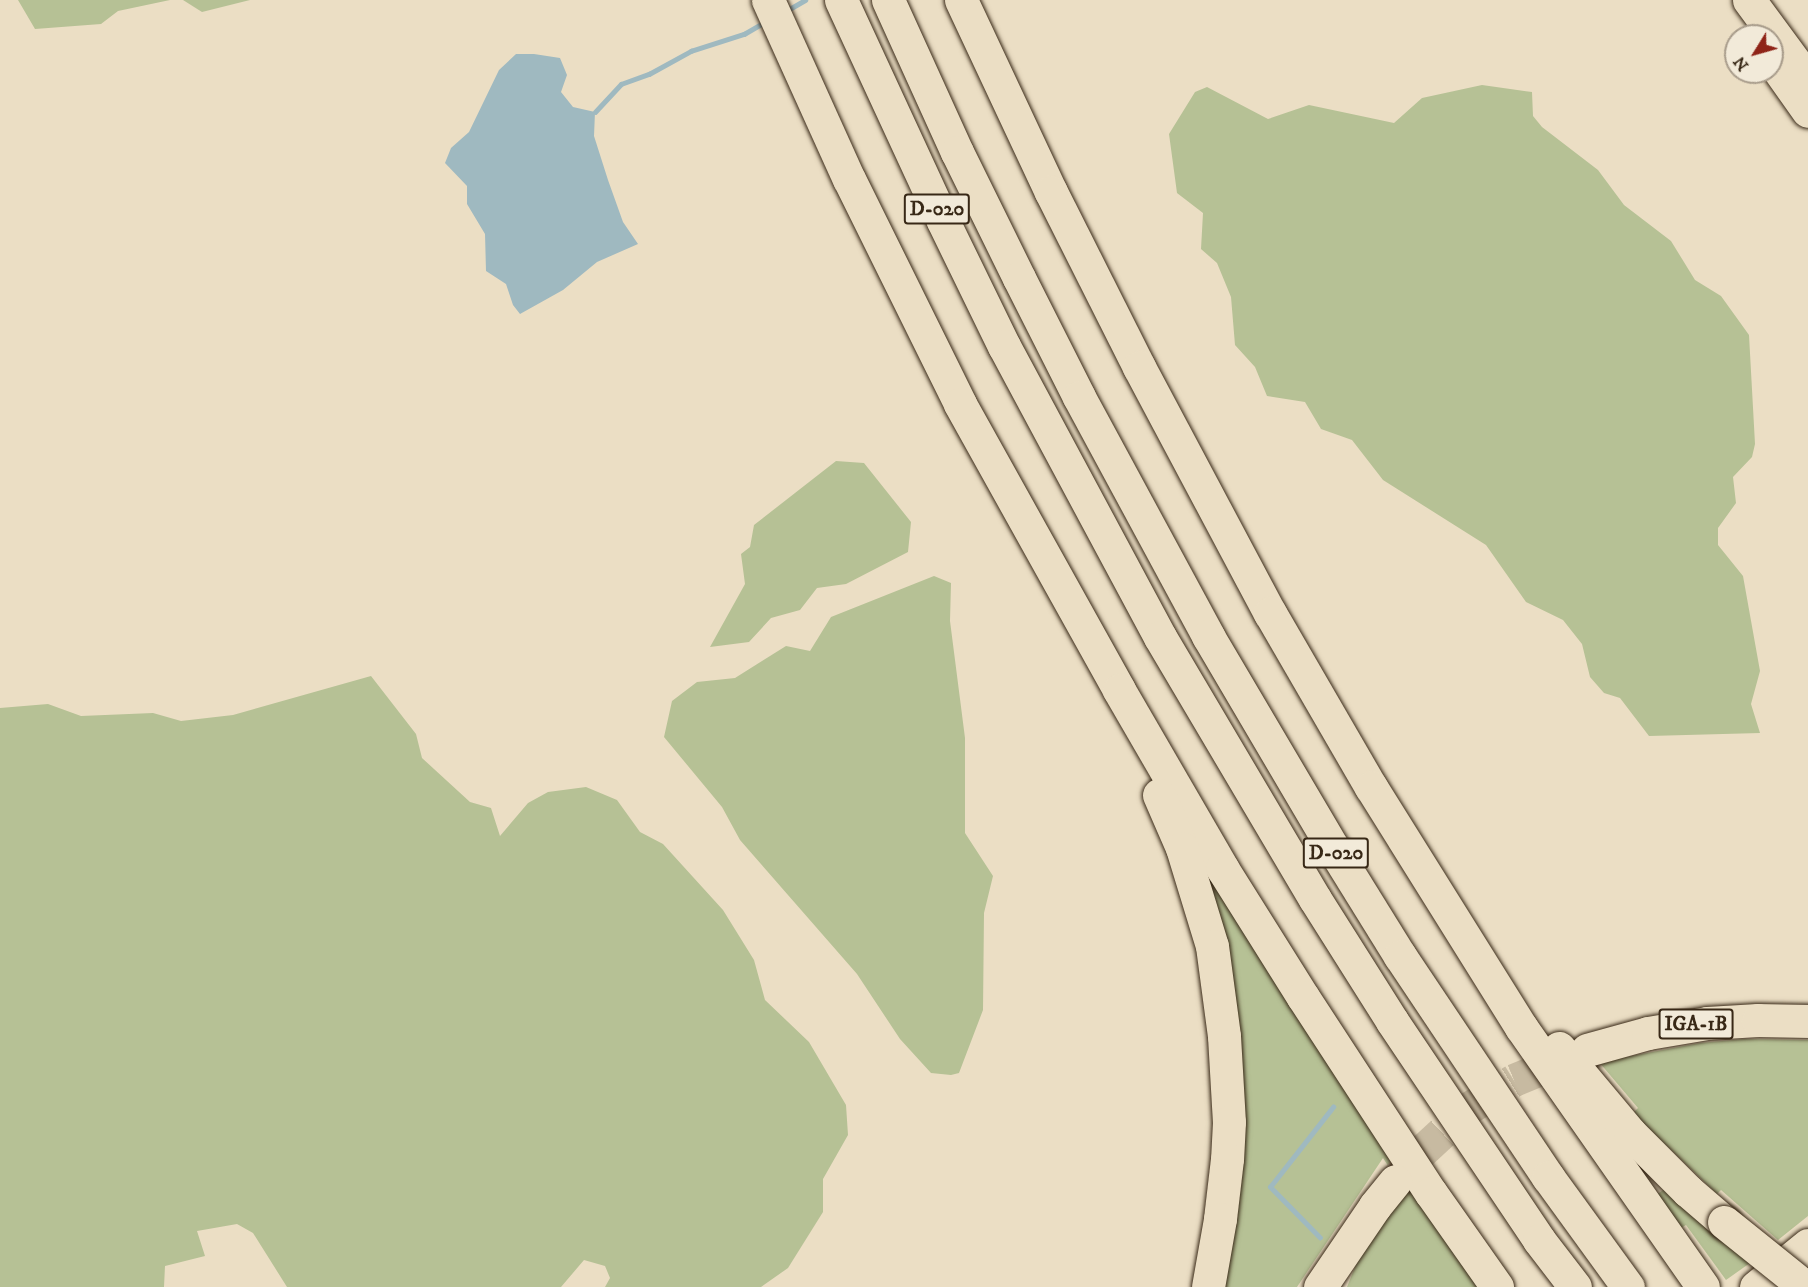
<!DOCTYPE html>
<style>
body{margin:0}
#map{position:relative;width:1808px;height:1287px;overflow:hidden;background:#ebdec4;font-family:"IM FELL DW Pica",serif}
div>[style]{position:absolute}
.green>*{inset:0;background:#b6c195}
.water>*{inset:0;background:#9fb9c0}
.stream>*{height:4.5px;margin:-2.25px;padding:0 2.25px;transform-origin:2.25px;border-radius:2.25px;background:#9fb9c0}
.highway-tunnel>*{height:33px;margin-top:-16.5px;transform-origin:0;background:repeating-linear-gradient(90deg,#c7baa1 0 33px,transparent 0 49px)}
.roads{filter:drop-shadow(0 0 2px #382816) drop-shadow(0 0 2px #382816)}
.highway>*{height:33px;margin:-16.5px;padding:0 16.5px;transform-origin:16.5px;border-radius:16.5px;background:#ebdec4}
.bridges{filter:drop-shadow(0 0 2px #382816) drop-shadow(0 0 2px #382816)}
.highway-bridge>*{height:33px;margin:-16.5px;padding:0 16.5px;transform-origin:16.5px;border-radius:16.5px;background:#ebdec4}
span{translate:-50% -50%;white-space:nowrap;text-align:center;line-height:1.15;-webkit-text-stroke:4.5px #f2ead9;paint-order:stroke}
.shield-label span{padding:2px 4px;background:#f2ead9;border:2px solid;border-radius:4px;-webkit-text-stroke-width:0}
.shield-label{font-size:20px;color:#382816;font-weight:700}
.north{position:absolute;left:1724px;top:24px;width:60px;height:60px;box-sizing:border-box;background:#f2ead9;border:2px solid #a89c8b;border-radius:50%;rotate:233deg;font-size:16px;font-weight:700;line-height:24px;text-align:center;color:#382816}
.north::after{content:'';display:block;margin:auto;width:21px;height:27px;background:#8f2418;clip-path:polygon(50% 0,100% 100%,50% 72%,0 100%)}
</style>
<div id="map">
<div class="green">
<div style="clip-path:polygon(18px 0,170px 0,118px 11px,101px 24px,35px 29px)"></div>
<div style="clip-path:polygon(183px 0,250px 0,202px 12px)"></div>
<div style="clip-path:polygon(1482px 85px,1532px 92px,1533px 116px,1542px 127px,1598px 170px,1624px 205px,1671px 241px,1695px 280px,1721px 296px,1749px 335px,1755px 444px,1752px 457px,1733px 477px,1736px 503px,1718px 528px,1718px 545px,1743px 576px,1760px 671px,1751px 704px,1760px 733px,1649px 736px,1620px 698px,1604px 693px,1590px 677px,1582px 644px,1563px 620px,1526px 602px,1486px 545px,1383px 480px,1352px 440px,1321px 429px,1305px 402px,1267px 396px,1255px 367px,1235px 345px,1231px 297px,1217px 263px,1201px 249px,1203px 213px,1177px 193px,1169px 134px,1195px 92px,1207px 87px,1268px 119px,1309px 105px,1394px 123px,1422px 98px)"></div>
<div style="clip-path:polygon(836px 461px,864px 463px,911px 522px,908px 552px,846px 584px,817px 588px,800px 610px,771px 618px,749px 642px,710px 647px,745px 584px,741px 554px,750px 547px,754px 525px)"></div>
<div style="clip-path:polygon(934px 576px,951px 583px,950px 621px,965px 738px,965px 833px,993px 876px,984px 913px,983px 1010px,959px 1073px,951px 1075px,931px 1073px,900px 1039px,857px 974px,740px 840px,722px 807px,664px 737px,672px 701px,697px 682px,735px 678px,786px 646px,810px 651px,831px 617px)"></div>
<div style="clip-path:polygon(371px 676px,416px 734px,422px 758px,470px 802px,491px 808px,500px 836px,528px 803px,548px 792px,586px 787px,617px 800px,640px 832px,663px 844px,723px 910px,754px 960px,765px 1000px,809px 1042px,846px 1105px,848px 1135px,823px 1179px,823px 1212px,788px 1268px,761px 1287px,605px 1287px,610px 1278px,605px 1266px,584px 1260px,561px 1287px,287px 1287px,253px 1233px,237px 1224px,197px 1231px,205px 1256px,165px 1266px,164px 1287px,0 1287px,0 708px,48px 704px,81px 716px,153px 713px,181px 721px,233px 715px)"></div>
<div style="clip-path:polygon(1202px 864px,1477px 1287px,1347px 1287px,1359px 1257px,1406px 1193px,1383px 1158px,1297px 1287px,1220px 1287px)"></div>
<div style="clip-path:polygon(1744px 1039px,1808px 1040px,1808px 1216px,1778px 1240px,1721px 1190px,1717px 1194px,1643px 1123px,1634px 1112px,1638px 1108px,1599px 1062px,1700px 1043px)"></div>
<div style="clip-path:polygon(1669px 1186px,1750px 1263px,1726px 1280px,1686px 1225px,1681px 1228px,1656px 1195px)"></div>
</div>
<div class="water">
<div style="clip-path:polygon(516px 54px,534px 54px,560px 58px,567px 75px,561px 92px,573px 107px,595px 112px,594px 136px,608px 180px,623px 222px,638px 244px,597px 262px,563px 290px,520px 314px,513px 305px,506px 284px,486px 271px,485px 234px,467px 204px,467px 186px,445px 163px,451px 148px,469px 132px,499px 70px)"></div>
</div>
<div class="stream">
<div style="left:786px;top:11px;width:22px;rotate:-30deg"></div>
<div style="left:595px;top:112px;width:38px;rotate:-47deg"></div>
<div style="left:621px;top:84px;width:30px;rotate:-20deg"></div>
<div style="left:649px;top:74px;width:48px;rotate:-28.7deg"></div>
<div style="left:691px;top:51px;width:56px;rotate:-17.8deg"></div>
<div style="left:744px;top:34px;width:24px;rotate:-30deg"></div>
<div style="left:1320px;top:1238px;width:71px;rotate:-134.4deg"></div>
<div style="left:1270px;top:1187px;width:102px;rotate:-51.8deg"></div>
</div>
<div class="highway-tunnel">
<div style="left:1395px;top:1181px;width:35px;rotate:-49deg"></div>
<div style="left:1418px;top:1155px;width:69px;rotate:-42.7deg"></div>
<div style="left:1469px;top:1108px;width:53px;rotate:-31.9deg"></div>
<div style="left:1514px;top:1080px;width:66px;rotate:-22.3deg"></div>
</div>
<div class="roads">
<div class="highway">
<div style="left:768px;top:0;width:196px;rotate:65.7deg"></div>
<div style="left:849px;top:179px;width:251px;rotate:63.7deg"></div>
<div style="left:960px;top:404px;width:327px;rotate:60.9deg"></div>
<div style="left:1119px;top:690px;width:206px;rotate:59.9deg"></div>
<div style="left:1222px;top:868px;width:152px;rotate:57.9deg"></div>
<div style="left:1303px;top:997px;width:234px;rotate:56.9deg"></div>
<div style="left:1431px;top:1193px;width:115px;rotate:54.9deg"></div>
<div style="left:841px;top:0;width:243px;rotate:65.2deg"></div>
<div style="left:943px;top:221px;width:139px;rotate:64deg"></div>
<div style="left:1004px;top:346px;width:330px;rotate:61.8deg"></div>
<div style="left:1160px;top:637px;width:304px;rotate:59.4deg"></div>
<div style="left:1315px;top:899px;width:144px;rotate:57.7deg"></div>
<div style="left:1392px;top:1021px;width:264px;rotate:56.1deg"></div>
<div style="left:1539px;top:1240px;width:59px;rotate:52.5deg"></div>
<div style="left:888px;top:0;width:167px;rotate:65.6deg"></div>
<div style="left:957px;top:152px;width:140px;rotate:63.8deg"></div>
<div style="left:1019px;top:278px;width:133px;rotate:63.2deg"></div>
<div style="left:1079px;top:397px;width:272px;rotate:61.6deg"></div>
<div style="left:1208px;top:636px;width:246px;rotate:59.5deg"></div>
<div style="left:1333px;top:848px;width:127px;rotate:58.2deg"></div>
<div style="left:1400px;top:956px;width:266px;rotate:56.2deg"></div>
<div style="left:1548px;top:1177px;width:136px;rotate:54deg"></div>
<div style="left:961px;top:0;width:212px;rotate:64.9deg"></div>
<div style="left:1051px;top:192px;width:196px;rotate:63.3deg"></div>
<div style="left:1139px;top:367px;width:279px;rotate:62deg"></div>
<div style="left:1270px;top:613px;width:201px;rotate:59.9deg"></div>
<div style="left:1371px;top:787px;width:283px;rotate:58deg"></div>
<div style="left:1521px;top:1027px;width:317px;rotate:55deg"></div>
<div style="left:1749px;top:0;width:99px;rotate:53.6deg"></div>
<div style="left:1776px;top:66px;width:55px;rotate:54.6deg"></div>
<div style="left:1159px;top:795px;width:58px;rotate:66.5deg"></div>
<div style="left:1182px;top:848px;width:102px;rotate:73deg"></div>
<div style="left:1212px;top:946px;width:91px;rotate:82.4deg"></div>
<div style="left:1224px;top:1036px;width:86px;rotate:86.7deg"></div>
<div style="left:1229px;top:1122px;width:37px;rotate:93deg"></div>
<div style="left:1227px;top:1159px;width:60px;rotate:96.7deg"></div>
<div style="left:1220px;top:1219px;width:69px;rotate:100deg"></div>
<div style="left:1559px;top:1048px;width:111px;rotate:50.1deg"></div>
<div style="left:1630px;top:1133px;width:82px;rotate:45deg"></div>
<div style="left:1688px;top:1191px;width:48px;rotate:40.7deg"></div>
<div style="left:1587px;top:1050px;width:63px;rotate:-15.6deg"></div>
<div style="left:1648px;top:1033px;width:60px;rotate:-9.6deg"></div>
<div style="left:1707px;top:1023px;width:51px;rotate:-3.4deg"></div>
<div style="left:1758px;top:1020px;width:50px;rotate:1.1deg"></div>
<div style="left:1320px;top:1287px;width:98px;rotate:-55.8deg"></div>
<div style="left:1375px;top:1206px;width:32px;rotate:-51deg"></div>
<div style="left:1756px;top:1287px;width:67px;rotate:-38.9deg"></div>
</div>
</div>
<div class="bridges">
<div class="highway-bridge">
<div style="left:1724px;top:1222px;width:104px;rotate:38.7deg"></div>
</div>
</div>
<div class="shield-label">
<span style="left:937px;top:209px">D-020</span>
<span style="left:1336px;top:853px">D-020</span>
<span style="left:1696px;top:1024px">IGA-1B</span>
</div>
<div class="north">N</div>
</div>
